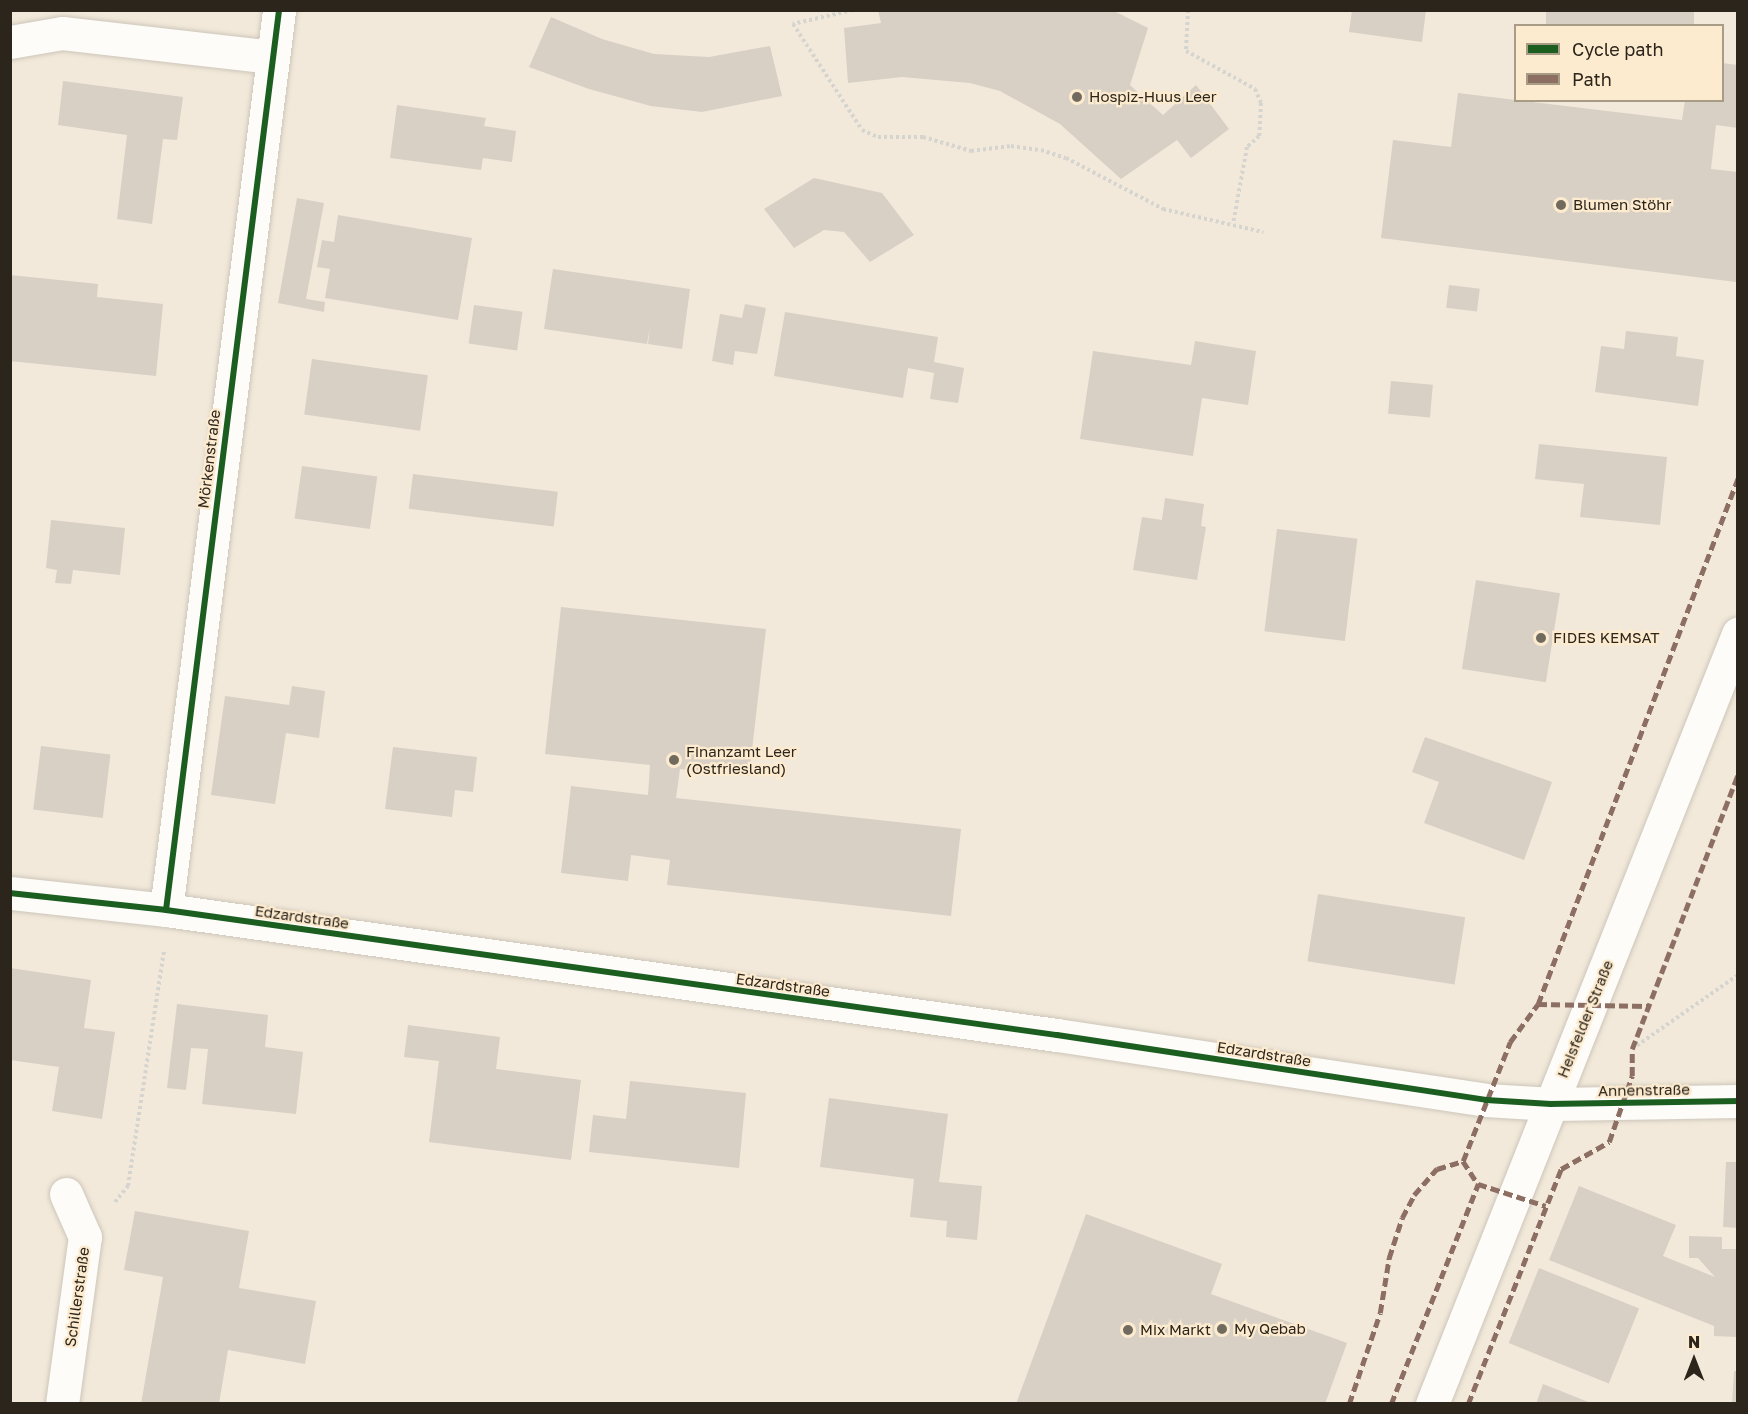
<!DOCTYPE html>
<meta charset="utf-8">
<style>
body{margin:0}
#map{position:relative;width:1748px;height:1414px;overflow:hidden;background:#f2e9da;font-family:"Golos Text",sans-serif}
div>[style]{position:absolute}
.building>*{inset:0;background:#d8d0c5;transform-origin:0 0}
.path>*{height:4px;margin-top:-2px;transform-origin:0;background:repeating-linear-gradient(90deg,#d6d4cf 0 3px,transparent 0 6px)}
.roads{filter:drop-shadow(0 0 2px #cdc6ba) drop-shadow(0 0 2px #cdc6ba)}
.minor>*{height:33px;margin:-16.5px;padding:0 16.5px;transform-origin:16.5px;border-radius:16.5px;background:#fdfcf9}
.secondary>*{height:33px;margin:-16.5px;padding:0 16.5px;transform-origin:16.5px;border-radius:16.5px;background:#fdfcf9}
.quiet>*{height:4.5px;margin-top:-2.25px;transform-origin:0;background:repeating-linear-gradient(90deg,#8d6e63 0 9px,transparent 0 13.5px)}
.cycleway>*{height:6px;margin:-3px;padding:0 3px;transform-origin:3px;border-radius:3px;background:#1b5e20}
.dots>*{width:16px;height:16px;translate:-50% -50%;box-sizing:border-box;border:3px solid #fdebcf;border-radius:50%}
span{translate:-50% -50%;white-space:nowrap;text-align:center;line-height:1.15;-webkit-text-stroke:4.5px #fdebcf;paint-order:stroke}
.poi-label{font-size:15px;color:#2c251b}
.left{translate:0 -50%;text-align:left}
.street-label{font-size:15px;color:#2c251b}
.frame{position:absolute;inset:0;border:12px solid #2c251b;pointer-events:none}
.legend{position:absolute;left:1514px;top:24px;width:210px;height:78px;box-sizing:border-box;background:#fdebcf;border:2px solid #a99c87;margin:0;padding:8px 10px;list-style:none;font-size:18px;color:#2c251b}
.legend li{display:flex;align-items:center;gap:12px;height:30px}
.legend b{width:30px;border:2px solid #a99c87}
.north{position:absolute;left:1664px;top:1330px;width:60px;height:60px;-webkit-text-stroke:4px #fdebcf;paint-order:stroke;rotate:0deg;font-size:16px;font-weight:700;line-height:24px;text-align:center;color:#2c251b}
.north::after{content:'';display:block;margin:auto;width:21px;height:27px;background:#2c251b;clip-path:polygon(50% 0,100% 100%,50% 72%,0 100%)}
</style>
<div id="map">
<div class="building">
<div style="clip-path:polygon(878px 10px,1112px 10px,1148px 28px,1130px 85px,1163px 115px,1196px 85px,1229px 129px,1191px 158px,1177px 140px,1121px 179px,1060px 124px,1000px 91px,970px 83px,902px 77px,848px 83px,844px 28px,881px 23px)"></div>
<div style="clip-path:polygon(1352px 10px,1426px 10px,1422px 42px,1349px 32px)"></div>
<div style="left:1546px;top:10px;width:148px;height:16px"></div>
<div style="clip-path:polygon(551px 17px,602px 39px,654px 54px,709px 57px,770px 46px,782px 96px,702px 112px,651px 106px,589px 89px,529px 67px)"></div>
<div style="clip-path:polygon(1722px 63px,1738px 65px,1738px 128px,1716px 125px,1711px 169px,1738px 172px,1736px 282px,1381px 238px,1393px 140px,1451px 147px,1458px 93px,1682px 120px,1685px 100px,1722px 100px)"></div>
<div style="clip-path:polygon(63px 81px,183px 97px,177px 140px,163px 139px,152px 224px,117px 219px,127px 135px,58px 125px)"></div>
<div style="clip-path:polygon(397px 105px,486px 118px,484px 126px,516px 131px,512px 162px,483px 158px,481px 170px,390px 158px)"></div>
<div style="clip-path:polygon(814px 178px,882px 193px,914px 235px,870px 262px,844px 232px,824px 230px,794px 248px,764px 209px)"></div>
<div style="clip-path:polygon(297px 198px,324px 203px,306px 299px,325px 302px,324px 312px,278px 303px)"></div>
<div style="clip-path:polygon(338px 215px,472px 238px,458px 320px,325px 298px,330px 269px,317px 267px,322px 240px,334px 242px)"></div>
<div style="clip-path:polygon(553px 269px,690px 289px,682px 349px,648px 344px,650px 327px,647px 344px,544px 329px)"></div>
<div style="clip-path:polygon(10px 275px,98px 284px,97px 297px,163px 304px,156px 376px,10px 361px)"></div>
<div style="left:1449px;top:285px;width:31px;height:23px;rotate:7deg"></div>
<div style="clip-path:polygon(745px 304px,766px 308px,757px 354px,735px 351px,733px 365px,712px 361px,720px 314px,742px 318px)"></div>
<div style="left:474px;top:305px;width:49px;height:39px;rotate:8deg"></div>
<div style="clip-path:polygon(785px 312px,938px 337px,934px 362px,964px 368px,958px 403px,930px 399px,934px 373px,908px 368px,903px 398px,774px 376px)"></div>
<div style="clip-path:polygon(1626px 331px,1678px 337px,1676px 356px,1704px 360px,1698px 406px,1595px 392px,1601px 346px,1624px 349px)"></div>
<div style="clip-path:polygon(1195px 341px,1256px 351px,1248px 405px,1202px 398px,1193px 456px,1080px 439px,1093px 351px,1191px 365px)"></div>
<div style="left:312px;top:359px;width:117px;height:56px;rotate:8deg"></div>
<div style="left:1391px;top:381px;width:42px;height:33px;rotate:5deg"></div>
<div style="clip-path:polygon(1539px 444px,1667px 457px,1660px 525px,1580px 517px,1584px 484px,1535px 479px)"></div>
<div style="left:302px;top:466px;width:76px;height:53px;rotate:8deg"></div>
<div style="left:413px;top:474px;width:146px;height:35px;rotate:7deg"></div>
<div style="clip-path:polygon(1165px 498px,1204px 504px,1201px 526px,1206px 527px,1197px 580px,1133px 570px,1142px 517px,1162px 520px)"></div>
<div style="clip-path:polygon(51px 520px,125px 528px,120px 575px,73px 570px,71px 584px,55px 583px,57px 570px,46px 568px)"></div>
<div style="left:1277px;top:529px;width:81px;height:103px;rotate:7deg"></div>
<div style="left:1476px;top:580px;width:85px;height:90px;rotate:9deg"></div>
<div style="clip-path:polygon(561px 607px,766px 629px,749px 776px,680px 769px,676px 798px,961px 829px,951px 916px,667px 885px,670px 860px,631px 855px,628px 881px,561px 873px,571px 786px,648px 795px,650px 765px,545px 754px)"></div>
<div style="clip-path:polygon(292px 686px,325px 691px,319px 738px,286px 733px,275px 804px,211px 795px,225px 696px,289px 705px)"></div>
<div style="clip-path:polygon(1425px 737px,1552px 782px,1524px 860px,1424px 823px,1439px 782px,1412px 772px)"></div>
<div style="left:41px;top:746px;width:70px;height:64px;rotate:7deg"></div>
<div style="clip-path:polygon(393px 747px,477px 757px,473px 792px,455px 790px,452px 817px,385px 809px)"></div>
<div style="left:1318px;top:894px;width:149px;height:68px;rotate:9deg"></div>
<div style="clip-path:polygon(10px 968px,91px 980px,84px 1028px,115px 1032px,102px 1119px,52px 1111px,59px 1067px,10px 1060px)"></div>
<div style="clip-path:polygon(177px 1004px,268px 1015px,265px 1047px,303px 1052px,296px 1114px,202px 1104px,208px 1049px,191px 1048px,186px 1090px,167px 1088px)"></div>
<div style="clip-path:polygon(408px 1025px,500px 1037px,496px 1069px,581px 1080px,571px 1160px,429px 1142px,439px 1061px,404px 1057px)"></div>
<div style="clip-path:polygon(630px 1081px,746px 1093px,739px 1168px,589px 1152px,593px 1115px,626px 1119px)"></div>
<div style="clip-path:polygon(829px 1098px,948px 1114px,939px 1182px,982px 1186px,977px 1240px,946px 1237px,947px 1221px,910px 1217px,914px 1179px,820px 1167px)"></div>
<div style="clip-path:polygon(1726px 1162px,1738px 1162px,1738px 1228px,1723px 1227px)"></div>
<div style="clip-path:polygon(1579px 1186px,1676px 1225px,1663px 1256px,1715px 1277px,1698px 1258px,1689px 1258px,1689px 1236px,1722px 1237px,1722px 1249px,1738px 1249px,1738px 1337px,1714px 1336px,1714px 1326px,1549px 1260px)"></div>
<div style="clip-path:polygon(135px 1211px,249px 1231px,239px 1288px,316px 1301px,305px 1364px,228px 1350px,219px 1404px,141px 1404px,163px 1277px,124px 1270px)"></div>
<div style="clip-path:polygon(1086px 1214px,1222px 1264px,1211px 1294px,1347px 1343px,1325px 1404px,1016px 1404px)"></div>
<div style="left:1539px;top:1268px;width:108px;height:81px;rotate:22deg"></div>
<div style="clip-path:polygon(1734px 1371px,1738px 1371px,1738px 1404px,1732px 1404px)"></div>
<div style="clip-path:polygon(1543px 1384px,1591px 1403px,1591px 1404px,1536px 1404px)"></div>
</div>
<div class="path">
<div style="left:853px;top:10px;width:62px;rotate:166.9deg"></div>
<div style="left:793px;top:24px;width:126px;rotate:56.9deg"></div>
<div style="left:862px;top:130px;width:17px;rotate:24deg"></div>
<div style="left:878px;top:137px;width:45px"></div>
<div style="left:923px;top:137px;width:50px;rotate:16.3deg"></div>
<div style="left:971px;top:151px;width:40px;rotate:-7.1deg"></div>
<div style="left:1011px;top:146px;width:30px;rotate:8deg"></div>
<div style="left:1041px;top:150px;width:26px;rotate:18deg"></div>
<div style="left:1066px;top:158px;width:110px;rotate:27.7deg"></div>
<div style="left:1163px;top:209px;width:103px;rotate:13deg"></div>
<div style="left:1188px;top:10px;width:41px;rotate:92.8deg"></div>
<div style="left:1186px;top:51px;width:79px;rotate:28.8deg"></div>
<div style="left:1255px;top:89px;width:15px;rotate:67deg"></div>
<div style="left:1261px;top:103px;width:33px;rotate:93deg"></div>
<div style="left:1259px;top:136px;width:16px;rotate:137deg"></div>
<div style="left:1247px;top:147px;width:78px;rotate:100.3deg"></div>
<div style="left:1632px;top:1049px;width:129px;rotate:-34.9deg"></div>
<div style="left:115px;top:1202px;width:21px;rotate:-51deg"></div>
<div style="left:128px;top:1186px;width:239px;rotate:-81.3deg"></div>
</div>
<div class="roads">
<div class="minor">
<div style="left:10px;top:42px;width:53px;rotate:-9.8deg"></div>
<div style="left:62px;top:33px;width:212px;rotate:6.5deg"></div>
<div style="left:10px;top:893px;width:157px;rotate:6.2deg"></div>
<div style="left:166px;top:910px;width:900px;rotate:7.99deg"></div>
<div style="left:1057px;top:1035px;width:434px;rotate:8.6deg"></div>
<div style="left:1486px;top:1100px;width:65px;rotate:3.5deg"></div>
<div style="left:1551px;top:1104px;width:187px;rotate:-0.9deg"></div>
<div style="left:166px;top:910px;width:907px;rotate:-82.84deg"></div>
<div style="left:62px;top:1404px;width:169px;rotate:-82.2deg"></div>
<div style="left:85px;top:1237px;width:47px;rotate:-113.8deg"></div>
</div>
<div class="secondary">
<div style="left:1432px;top:1404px;width:829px;rotate:-68.33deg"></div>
</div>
</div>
<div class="quiet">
<div style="left:1538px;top:1004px;width:110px;rotate:1deg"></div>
<div style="left:1463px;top:1161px;width:128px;rotate:-68.4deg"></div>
<div style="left:1510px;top:1042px;width:47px;rotate:-53.6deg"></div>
<div style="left:1538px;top:1004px;width:563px;rotate:-69.18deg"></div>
<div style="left:1463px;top:1161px;width:27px;rotate:57deg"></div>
<div style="left:1478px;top:1184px;width:71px;rotate:17.9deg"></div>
<div style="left:1349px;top:1404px;width:96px;rotate:-71.2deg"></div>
<div style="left:1380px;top:1313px;width:56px;rotate:-80.7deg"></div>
<div style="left:1389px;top:1258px;width:42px;rotate:-72deg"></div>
<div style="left:1402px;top:1218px;width:26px;rotate:-62deg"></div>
<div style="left:1414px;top:1195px;width:35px;rotate:-49deg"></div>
<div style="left:1437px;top:1169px;width:27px;rotate:-17deg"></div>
<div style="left:1391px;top:1404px;width:237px;rotate:-68.4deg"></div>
<div style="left:1468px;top:1404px;width:253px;rotate:-68.4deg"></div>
<div style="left:1561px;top:1169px;width:55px;rotate:-29.4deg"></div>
<div style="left:1609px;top:1142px;width:70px;rotate:-70.8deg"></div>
<div style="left:1632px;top:1076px;width:27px;rotate:-90deg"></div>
<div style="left:1632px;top:1049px;width:295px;rotate:-68.9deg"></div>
</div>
<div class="cycleway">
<div style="left:10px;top:893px;width:157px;rotate:6.2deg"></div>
<div style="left:166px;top:910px;width:900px;rotate:7.99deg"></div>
<div style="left:1057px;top:1035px;width:434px;rotate:8.6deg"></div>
<div style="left:1486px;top:1100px;width:65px;rotate:3.5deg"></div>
<div style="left:1551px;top:1104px;width:187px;rotate:-0.9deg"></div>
<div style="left:166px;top:910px;width:907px;rotate:-82.84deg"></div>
</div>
<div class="dots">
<div style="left:1077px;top:97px;background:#716a5e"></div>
<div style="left:1561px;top:205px;background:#716a5e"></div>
<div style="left:1541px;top:638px;background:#716a5e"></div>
<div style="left:674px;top:760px;background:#716a5e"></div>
<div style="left:1222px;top:1329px;background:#716a5e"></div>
<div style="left:1128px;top:1330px;background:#716a5e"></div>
</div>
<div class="poi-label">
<span class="left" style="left:1089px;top:97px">Hospiz-Huus Leer</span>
<span class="left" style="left:1573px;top:205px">Blumen Stöhr</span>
<span class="left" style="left:1553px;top:638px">FIDES KEMSAT</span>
<span class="left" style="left:686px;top:760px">Finanzamt Leer<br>(Ostfriesland)</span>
<span class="left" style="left:1234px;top:1329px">My Qebab</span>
<span class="left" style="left:1140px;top:1330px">Mix Markt</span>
</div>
<div class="street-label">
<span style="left:209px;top:459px;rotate:-83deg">Mörkenstraße</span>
<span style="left:302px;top:917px;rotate:8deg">Edzardstraße</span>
<span style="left:783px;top:985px;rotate:8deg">Edzardstraße</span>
<span style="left:1585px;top:1019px;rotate:-68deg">Heisfelder Straße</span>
<span style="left:1264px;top:1054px;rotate:9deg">Edzardstraße</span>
<span style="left:1644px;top:1090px;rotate:-1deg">Annenstraße</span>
<span style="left:77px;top:1297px;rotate:-82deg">Schillerstraße</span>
</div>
<div class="frame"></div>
<ul class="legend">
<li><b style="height:8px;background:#1b5e20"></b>Cycle path</li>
<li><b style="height:8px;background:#8d6e63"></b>Path</li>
</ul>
<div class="north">N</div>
</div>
